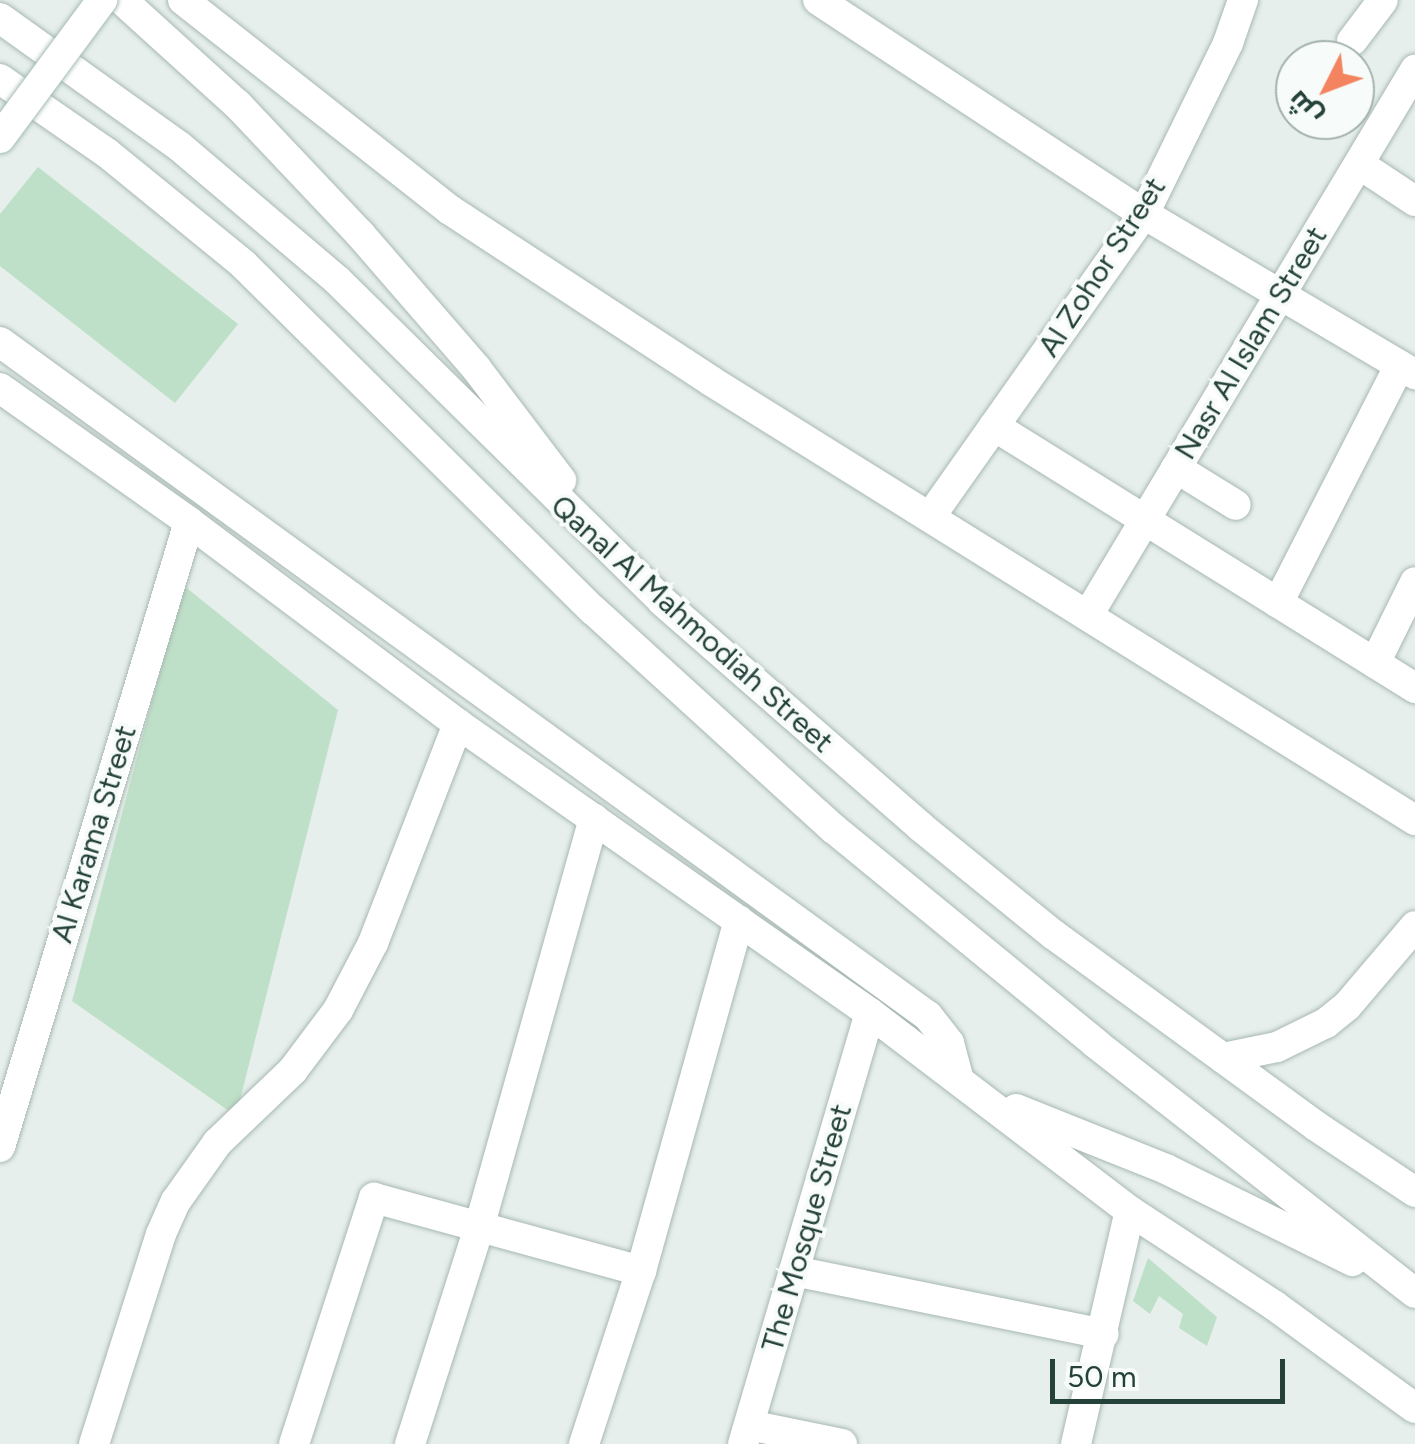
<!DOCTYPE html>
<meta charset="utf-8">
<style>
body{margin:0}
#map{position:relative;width:1415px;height:1444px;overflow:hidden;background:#e6efeb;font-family:Figtree,Cairo,sans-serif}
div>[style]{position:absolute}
.green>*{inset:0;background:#bfe0c8}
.roads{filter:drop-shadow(0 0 2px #a8b8b2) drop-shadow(0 0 2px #a8b8b2)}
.street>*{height:30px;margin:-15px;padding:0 15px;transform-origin:15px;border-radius:15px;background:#fff}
.secondary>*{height:30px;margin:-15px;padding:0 15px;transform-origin:15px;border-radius:15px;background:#fff}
.bridges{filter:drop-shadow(0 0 2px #a4bbb3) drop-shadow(0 0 2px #a4bbb3)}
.secondary-bridge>*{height:30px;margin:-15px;padding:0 15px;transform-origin:15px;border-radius:15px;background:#fff}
span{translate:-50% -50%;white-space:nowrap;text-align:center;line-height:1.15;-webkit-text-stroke:8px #f7fbf9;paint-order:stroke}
.street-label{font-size:30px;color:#24423a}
.north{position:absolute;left:1275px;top:40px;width:100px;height:100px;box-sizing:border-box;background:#f7fbf9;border:2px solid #a3b1ad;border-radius:50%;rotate:228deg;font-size:28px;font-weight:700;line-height:40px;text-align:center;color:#24423a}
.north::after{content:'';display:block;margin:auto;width:35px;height:45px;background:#f4845f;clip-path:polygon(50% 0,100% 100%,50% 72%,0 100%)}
.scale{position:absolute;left:1050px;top:1359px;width:235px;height:45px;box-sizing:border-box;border:5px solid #24423a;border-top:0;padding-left:12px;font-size:30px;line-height:35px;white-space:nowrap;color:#24423a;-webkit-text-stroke:8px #f7fbf9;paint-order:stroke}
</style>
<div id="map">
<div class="green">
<div style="clip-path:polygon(38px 167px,238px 324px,175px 403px,0 266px,0 214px)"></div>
<div style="clip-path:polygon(183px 585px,338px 710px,236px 1116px,72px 1001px)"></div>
<div style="clip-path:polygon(1148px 1258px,1217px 1317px,1207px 1346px,1179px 1328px,1183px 1314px,1159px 1296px,1150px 1314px,1133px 1301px)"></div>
</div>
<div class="roads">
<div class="street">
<div style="left:818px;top:0;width:390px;rotate:33.3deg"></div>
<div style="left:1144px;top:214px;width:315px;rotate:30.6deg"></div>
<div style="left:1352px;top:41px;width:51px;rotate:-52.9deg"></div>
<div style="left:1359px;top:164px;width:67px;rotate:33.5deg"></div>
<div style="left:994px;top:426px;width:496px;rotate:31.9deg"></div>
<div style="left:1176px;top:468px;width:70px;rotate:31.7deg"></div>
<div style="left:930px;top:517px;width:371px;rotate:-54.8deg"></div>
<div style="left:1144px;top:214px;width:191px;rotate:-63.8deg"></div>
<div style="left:1228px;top:43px;width:46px;rotate:-70.8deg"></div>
<div style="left:1278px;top:603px;width:267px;rotate:-62.9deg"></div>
<div style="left:1088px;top:615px;width:636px;rotate:-59.04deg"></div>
<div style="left:1375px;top:663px;width:90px;rotate:-63.7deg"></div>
<div style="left:0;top:1147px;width:653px;rotate:-73.17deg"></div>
<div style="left:794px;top:1271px;width:316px;rotate:11.5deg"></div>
<div style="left:749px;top:1425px;width:95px;rotate:11.5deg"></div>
<div style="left:94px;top:1444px;width:220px;rotate:-72.3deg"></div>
<div style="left:161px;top:1234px;width:36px;rotate:-66deg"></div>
<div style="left:176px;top:1201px;width:71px;rotate:-54.7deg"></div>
<div style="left:217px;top:1143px;width:105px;rotate:-43.8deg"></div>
<div style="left:293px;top:1070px;width:75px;rotate:-53.1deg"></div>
<div style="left:338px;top:1010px;width:76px;rotate:-62.4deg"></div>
<div style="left:373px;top:943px;width:235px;rotate:-68.8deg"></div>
<div style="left:294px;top:1444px;width:259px;rotate:-72deg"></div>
<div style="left:374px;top:1198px;width:277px;rotate:15.3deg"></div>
<div style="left:410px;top:1444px;width:231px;rotate:-72.3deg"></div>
<div style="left:480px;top:1224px;width:421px;rotate:-74.3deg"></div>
<div style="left:584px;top:1444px;width:182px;rotate:-71.8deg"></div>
<div style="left:641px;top:1271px;width:364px;rotate:-74.4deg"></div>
<div style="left:743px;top:1444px;width:449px;rotate:-73.6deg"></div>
<div style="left:1076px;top:1444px;width:239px;rotate:-77deg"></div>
</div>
<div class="secondary">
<div style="left:122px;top:0;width:156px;rotate:42.2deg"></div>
<div style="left:238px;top:105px;width:178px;rotate:46.6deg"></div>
<div style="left:360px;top:234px;width:177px;rotate:49.1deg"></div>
<div style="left:476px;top:368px;width:141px;rotate:52.8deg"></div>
<div style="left:183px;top:0;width:340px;rotate:38.2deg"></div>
<div style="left:450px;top:210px;width:312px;rotate:33.2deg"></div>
<div style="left:711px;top:381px;width:830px;rotate:31.95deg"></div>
<div style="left:0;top:18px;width:220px;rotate:35.6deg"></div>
<div style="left:179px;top:146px;width:207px;rotate:40.3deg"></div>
<div style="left:337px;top:280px;width:457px;rotate:44.6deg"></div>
<div style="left:662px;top:601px;width:344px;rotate:41.1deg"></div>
<div style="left:921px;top:827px;width:171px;rotate:39.1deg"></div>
<div style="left:1054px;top:935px;width:324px;rotate:36.1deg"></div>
<div style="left:1316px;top:1126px;width:119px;rotate:33.7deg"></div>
<div style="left:0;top:79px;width:130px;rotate:34.7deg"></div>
<div style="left:107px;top:153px;width:176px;rotate:39.2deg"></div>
<div style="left:243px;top:264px;width:492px;rotate:44.7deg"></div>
<div style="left:593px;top:610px;width:326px;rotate:42.3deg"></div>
<div style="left:834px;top:829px;width:338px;rotate:39.3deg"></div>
<div style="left:1095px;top:1043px;width:406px;rotate:38deg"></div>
<div style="left:0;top:342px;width:1147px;rotate:35.99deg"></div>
<div style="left:928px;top:1016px;width:34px;rotate:52deg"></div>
<div style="left:949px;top:1043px;width:35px;rotate:75deg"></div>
<div style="left:0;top:388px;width:232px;rotate:35.3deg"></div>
<div style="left:189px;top:522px;width:336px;rotate:36.9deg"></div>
<div style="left:458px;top:724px;width:503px;rotate:35.05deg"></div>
<div style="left:870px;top:1013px;width:327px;rotate:37.3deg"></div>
<div style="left:1130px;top:1211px;width:173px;rotate:33.2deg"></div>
<div style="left:1275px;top:1306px;width:173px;rotate:36.1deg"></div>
<div style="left:1223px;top:1058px;width:55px;rotate:-11.5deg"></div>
<div style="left:1277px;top:1047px;width:55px;rotate:-26.1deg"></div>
<div style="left:1326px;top:1023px;width:27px;rotate:-39deg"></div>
<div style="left:1347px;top:1006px;width:105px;rotate:-49.6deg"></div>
<div style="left:1016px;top:1109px;width:162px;rotate:21.8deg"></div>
<div style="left:1166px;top:1169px;width:208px;rotate:26.3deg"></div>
</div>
</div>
<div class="bridges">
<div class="secondary-bridge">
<div style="left:0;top:138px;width:172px;rotate:-53.5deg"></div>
</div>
</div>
<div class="street-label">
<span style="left:1102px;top:267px;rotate:-57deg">Al Zohor Street</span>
<span style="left:1251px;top:343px;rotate:-59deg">Nasr Al Islam Street</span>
<span style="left:692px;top:624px;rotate:42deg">Qanal Al Mahmodiah Street</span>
<span style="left:94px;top:834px;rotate:-73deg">Al Karama Street</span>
<span style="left:807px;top:1228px;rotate:-74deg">The Mosque Street</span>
</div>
<div class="north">ش</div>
<div class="scale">50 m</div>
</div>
